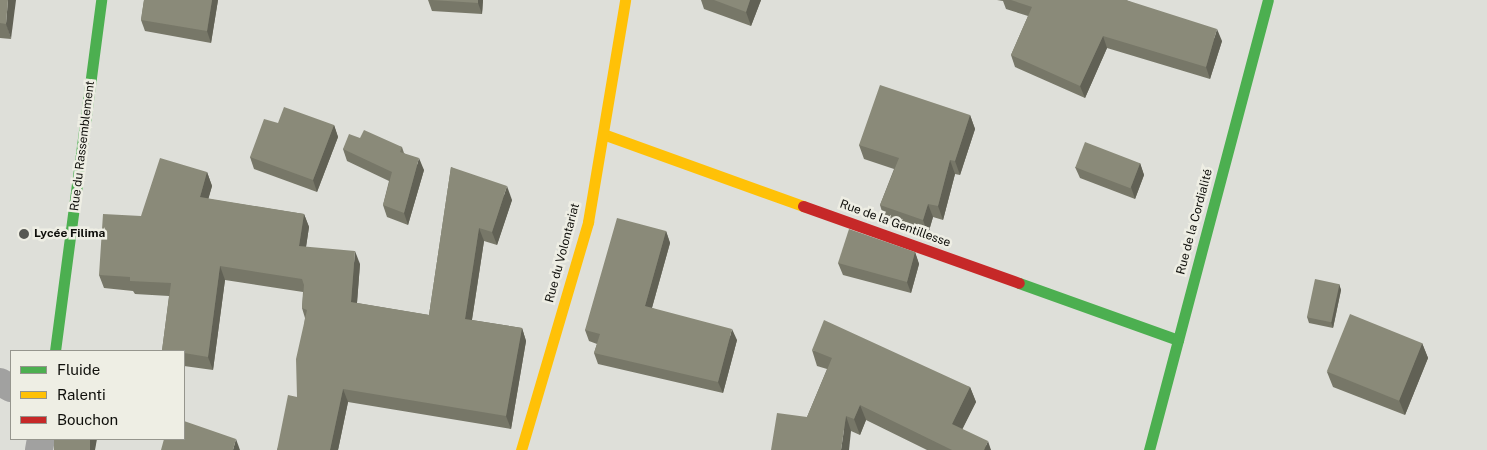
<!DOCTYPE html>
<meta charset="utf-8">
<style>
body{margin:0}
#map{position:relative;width:1487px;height:450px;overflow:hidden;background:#dedfd9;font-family:"Public Sans",sans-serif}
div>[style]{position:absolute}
.street>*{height:28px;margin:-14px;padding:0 14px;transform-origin:14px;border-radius:14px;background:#a1a1a0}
.fast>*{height:11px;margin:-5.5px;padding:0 5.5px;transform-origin:5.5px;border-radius:5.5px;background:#4caf50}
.slow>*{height:11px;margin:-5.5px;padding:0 5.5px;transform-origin:5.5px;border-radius:5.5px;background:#ffc107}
.jam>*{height:11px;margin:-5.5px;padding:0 5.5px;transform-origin:5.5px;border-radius:5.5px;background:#c62828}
.wall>*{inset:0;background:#777768}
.shaded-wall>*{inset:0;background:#616155}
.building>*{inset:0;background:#8a8a79;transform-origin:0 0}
.dots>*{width:14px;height:14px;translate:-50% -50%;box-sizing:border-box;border:2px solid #eeeee4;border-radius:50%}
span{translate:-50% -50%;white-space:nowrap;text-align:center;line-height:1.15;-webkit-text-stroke:5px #eeeee4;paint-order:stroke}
.street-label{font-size:12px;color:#0f0f0b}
.poi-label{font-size:12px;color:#0f0f0b;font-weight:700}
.left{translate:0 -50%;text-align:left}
.legend{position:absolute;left:10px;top:350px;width:175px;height:90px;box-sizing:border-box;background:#eeeee4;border:1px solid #95958d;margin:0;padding:6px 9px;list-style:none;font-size:15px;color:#0f0f0b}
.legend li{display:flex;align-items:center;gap:10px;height:25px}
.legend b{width:25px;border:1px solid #95958d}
</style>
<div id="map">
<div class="street">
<div style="left:0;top:382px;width:13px;rotate:29deg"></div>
<div style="left:39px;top:450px;width:11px;rotate:-80deg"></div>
</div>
<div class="fast">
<div style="left:1019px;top:283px;width:169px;rotate:19.7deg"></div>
<div style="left:55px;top:351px;width:354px;rotate:-82.5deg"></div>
<div style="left:1149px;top:450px;width:465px;rotate:-75.2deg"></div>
</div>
<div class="slow">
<div style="left:603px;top:134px;width:213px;rotate:19.8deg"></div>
<div style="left:521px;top:450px;width:238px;rotate:-73.6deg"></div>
<div style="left:588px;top:222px;width:225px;rotate:-80.5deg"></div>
</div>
<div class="jam">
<div style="left:803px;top:206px;width:229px;rotate:19.6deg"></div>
</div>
<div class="wall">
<div style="clip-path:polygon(0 0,11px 39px,0 38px)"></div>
<div style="clip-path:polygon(144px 0,218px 0,211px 43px,145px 31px,141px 20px)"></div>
<div style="clip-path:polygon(428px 0,483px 0,482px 14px,432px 11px)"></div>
<div style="clip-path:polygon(701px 0,761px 0,751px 26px,704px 9px)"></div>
<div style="clip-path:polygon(997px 0,1126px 0,1222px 41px,1210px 79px,1107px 48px,1085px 98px,1015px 67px,1011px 55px,1028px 16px,1006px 9px,1003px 1px)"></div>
<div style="clip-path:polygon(970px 115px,975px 129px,960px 175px,955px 174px,943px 220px,933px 217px,928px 234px,884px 218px,880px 205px,894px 169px,864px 159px,859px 145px)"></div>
<div style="clip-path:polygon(334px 125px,338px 137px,317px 192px,254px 169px,250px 157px)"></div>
<div style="clip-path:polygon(360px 138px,402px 147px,404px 153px,424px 170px,408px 225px,387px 217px,383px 205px,389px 181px,347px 161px,343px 149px)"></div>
<div style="clip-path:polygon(1140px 163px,1144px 175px,1135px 199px,1080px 178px,1075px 167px)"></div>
<div style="clip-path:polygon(451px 167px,512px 200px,497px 245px,484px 241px,472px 320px,522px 328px,526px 341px,511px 429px,348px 402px,338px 450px,277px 450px,297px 397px,305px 318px,302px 308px,303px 292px,225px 280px,213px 370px,184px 366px,184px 351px,162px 351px,169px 296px,135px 294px,133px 291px,104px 288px,99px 275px,207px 172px,212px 186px,208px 199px,304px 214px,309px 227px,306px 247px,360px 264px,357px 303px,429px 315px)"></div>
<div style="clip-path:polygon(666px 231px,670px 243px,652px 308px,737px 340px,723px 393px,598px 364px,594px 353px,597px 344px,589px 341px,585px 330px)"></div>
<div style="clip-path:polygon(915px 252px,919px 264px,911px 293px,843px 275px,838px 263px)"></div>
<div style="clip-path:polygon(1339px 284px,1341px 290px,1333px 328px,1309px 323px,1307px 317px)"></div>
<div style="clip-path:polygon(1422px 343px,1428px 358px,1405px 415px,1333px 387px,1327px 372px)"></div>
<div style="clip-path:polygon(812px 350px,970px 387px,976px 402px,962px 429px,991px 450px,927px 450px,866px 420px,860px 435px,851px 431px,807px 417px,827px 369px,817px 366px)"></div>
</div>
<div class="shaded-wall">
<div style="clip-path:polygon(8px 0,16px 0,11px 39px,6px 24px)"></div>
<div style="clip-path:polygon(212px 0,218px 0,211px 43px,207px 31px)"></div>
<div style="clip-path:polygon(478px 0,483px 0,482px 14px,478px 3px)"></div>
<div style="clip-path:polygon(750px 0,761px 0,751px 26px,746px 12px)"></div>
<div style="clip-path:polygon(1217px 29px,1222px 41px,1210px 79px,1206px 67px)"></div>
<div style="clip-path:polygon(1103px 36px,1107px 48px,1085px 98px,1080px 86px)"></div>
<div style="clip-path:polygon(970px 115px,975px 129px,960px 175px,955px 161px)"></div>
<div style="clip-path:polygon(334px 125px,338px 137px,317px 192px,313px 180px)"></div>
<div style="clip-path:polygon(419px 158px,424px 170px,408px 225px,404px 213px)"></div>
<div style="clip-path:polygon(950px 160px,955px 174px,943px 220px,938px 206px)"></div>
<div style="clip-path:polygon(1140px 163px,1144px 175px,1135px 199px,1131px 187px)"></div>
<div style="clip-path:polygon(207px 172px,212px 186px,205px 211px,200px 197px)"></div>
<div style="clip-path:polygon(507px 186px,512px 200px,497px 245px,492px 232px)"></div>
<div style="clip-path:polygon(928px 204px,933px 217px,928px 234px,923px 220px)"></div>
<div style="clip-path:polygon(304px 214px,309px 227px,304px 260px,299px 246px)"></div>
<div style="clip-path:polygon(479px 228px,484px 241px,470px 332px,465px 319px)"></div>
<div style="clip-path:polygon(666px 231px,670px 243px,649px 318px,645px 306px)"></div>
<div style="clip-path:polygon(355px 251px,360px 264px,356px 315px,351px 302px)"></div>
<div style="clip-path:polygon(915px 252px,919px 264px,911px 293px,907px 282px)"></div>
<div style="clip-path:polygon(220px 266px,225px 280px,213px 370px,208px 357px)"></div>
<div style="clip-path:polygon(1339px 284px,1341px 290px,1333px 328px,1331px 322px)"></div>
<div style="clip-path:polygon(522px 328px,526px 341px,511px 429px,506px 416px)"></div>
<div style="clip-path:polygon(732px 329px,737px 340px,723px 393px,718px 382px)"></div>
<div style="clip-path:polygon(1422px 343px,1428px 358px,1405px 415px,1399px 400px)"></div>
<div style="clip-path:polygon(970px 387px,976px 402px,957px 440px,952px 424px)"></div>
<div style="clip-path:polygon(343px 389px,348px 402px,338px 450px,330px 450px)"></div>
<div style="clip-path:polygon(860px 405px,866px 420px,860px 435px,854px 419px)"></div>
<div style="clip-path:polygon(846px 416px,851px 431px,849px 450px,841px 450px)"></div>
<div style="clip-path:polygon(90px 439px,97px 439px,95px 450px,88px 450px)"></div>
<div style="clip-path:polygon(236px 439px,240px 450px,233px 450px)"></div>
<div style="clip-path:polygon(988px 441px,991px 450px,984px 450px)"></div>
</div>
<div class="building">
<div style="clip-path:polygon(0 0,8px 0,6px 24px,0 23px)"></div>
<div style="clip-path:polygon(144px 0,212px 0,207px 31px,141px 20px)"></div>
<div style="clip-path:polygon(432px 0,478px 0,478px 3px)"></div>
<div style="clip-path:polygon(714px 0,750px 0,746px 12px)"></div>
<div style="clip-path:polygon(1011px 0,1126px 0,1217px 29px,1206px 67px,1103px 36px,1080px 86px,1011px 55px,1032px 7px)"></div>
<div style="clip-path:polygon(880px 85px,970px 115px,955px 161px,950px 160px,938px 206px,928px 204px,923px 220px,880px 205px,899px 158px,859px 145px)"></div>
<div style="clip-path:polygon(284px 107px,334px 125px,313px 180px,250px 157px,264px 119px,278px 123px)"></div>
<div style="clip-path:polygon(364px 130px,402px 147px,400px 152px,419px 158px,404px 213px,383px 205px,392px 172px,343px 149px,349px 134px,360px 138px)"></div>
<div style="left:1085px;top:142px;width:59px;height:27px;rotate:21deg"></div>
<div style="clip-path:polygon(160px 158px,207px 172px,200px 197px,304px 214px,299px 246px,355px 251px,351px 302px,429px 315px,451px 167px,507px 186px,492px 232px,479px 228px,465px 319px,522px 328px,506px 416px,343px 389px,330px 450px,277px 450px,288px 395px,297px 397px,296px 359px,307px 310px,302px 308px,304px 285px,302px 279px,220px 266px,208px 357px,184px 353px,184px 351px,162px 350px,171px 283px,130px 281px,130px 277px,99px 275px,103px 214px,141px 216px)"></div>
<div style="clip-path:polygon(617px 218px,666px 231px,645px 306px,732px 329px,718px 382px,594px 353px,600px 334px,585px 330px)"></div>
<div style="clip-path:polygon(849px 229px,915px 252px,907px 282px,838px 263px)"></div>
<div style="left:1315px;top:279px;width:25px;height:39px;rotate:12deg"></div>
<div style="left:1350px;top:314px;width:78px;height:62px;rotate:22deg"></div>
<div style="clip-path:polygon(824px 320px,970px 387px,952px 424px,988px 441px,984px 450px,952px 450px,860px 405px,854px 419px,846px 416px,841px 450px,771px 450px,777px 413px,807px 417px,832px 358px,812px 350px)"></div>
<div style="clip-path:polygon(184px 421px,236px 439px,233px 450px,161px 450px,164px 439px,184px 439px)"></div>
<div style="left:54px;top:439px;width:36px;height:11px"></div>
</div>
<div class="dots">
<div style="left:24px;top:234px;background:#575853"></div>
</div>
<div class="street-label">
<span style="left:83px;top:146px;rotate:-83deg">Rue du Rassemblement</span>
<span style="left:1195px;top:222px;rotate:-75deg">Rue de la Cordialité</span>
<span style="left:895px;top:224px;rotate:20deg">Rue de la Gentillesse</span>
<span style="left:563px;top:253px;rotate:-75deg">Rue du Volontariat</span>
</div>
<div class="poi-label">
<span class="left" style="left:34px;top:234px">Lycée Filima</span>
</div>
<ul class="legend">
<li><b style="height:6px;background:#4caf50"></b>Fluide</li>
<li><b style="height:6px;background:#ffc107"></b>Ralenti</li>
<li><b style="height:6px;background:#c62828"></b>Bouchon</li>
</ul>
</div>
